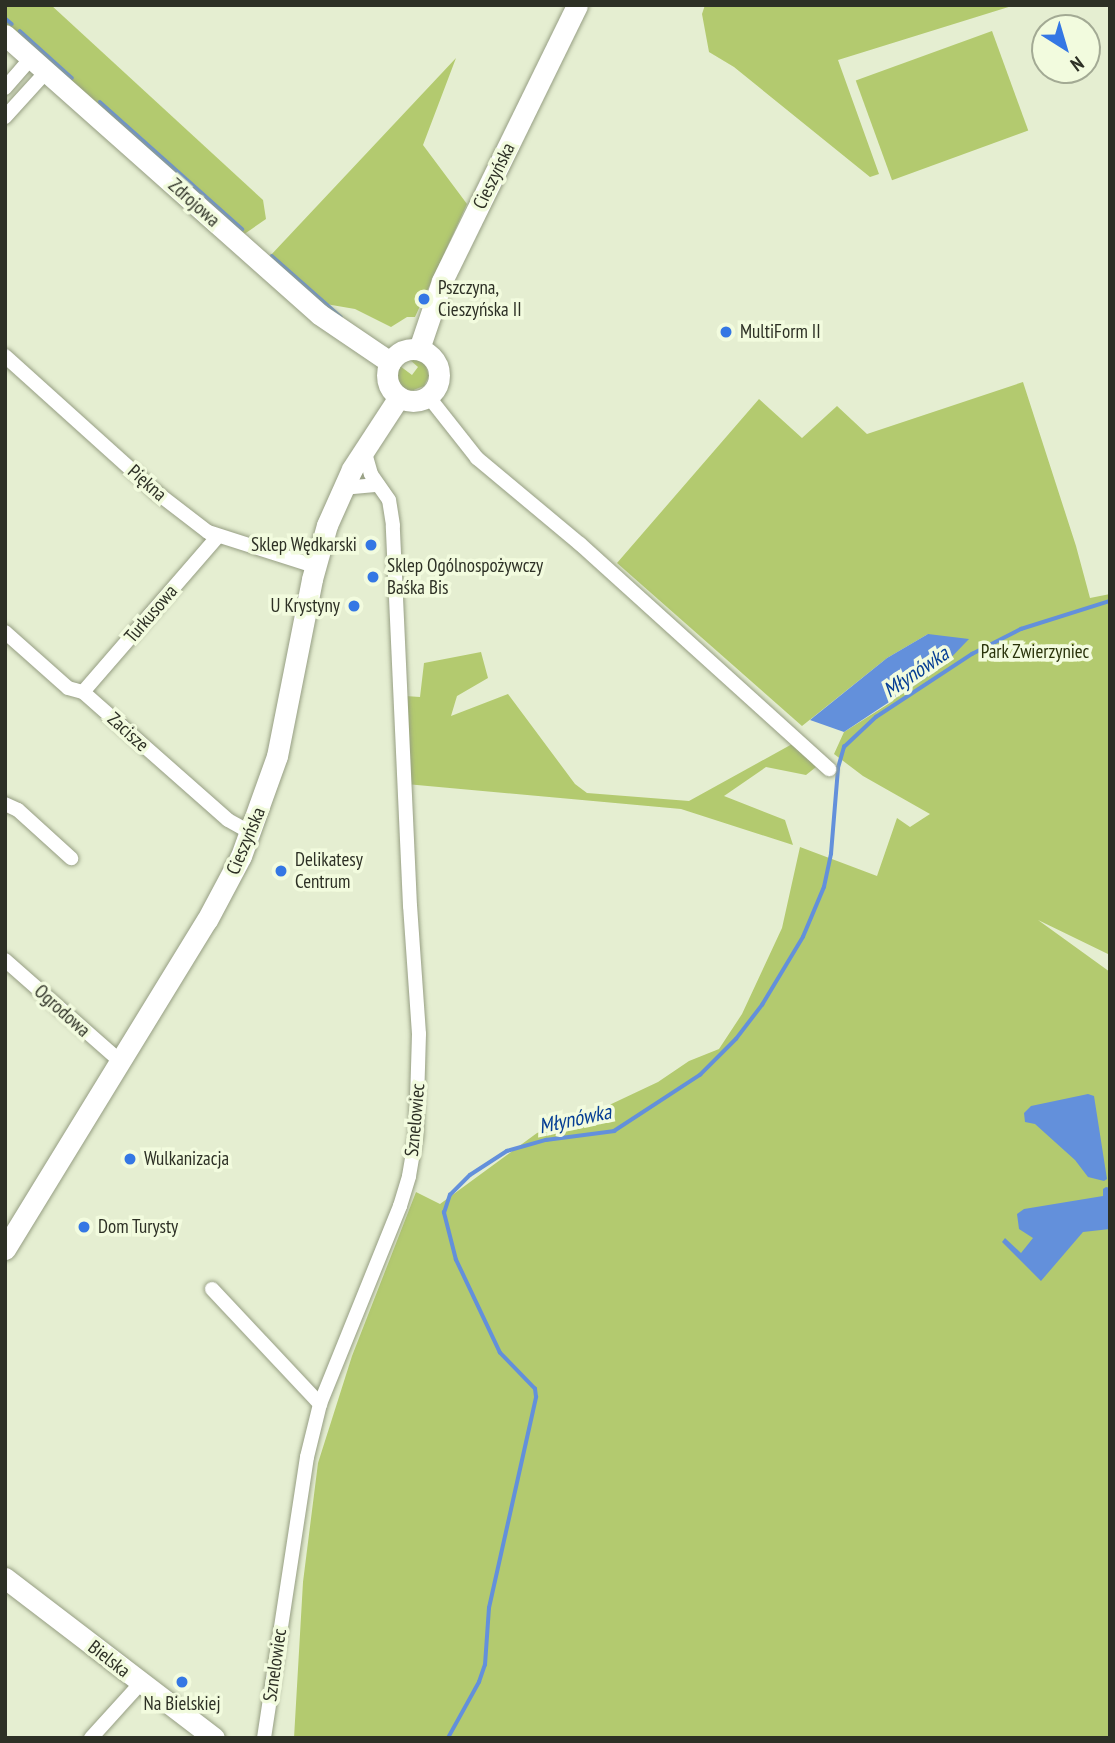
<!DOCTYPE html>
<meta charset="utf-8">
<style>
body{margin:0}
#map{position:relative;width:1115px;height:1743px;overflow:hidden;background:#e5eed1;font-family:"PT Sans Narrow",sans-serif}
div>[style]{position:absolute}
.green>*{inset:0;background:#b3ca6f;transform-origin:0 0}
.water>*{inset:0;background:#6390db}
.stream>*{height:3.5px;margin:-1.75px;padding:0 1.75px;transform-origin:1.75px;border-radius:1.75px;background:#6390db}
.roads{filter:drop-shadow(0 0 2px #969e83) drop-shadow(0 0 2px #969e83)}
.street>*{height:14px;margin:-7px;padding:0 7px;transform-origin:7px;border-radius:7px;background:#fff}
.secondary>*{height:21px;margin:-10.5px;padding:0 10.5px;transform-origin:10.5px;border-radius:10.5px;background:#fff}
.secondary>.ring{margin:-10.5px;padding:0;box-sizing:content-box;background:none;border:21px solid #fff;border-radius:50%}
.dots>*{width:19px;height:19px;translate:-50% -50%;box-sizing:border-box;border:4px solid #f2fbde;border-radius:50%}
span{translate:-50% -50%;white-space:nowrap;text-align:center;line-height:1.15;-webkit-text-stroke:7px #f2fbde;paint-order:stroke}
.street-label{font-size:19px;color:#2d3025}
.poi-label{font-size:19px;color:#2d3025}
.left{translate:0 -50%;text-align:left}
.right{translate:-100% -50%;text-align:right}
.park-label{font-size:19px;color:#2a330b}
.water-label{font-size:21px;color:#053e94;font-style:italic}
.frame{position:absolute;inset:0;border:7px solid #2d3025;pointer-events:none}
.north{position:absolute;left:1031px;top:14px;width:70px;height:70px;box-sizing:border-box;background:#f2fbde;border:2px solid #a3aa94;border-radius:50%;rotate:143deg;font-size:19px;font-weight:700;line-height:28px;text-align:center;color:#2d3025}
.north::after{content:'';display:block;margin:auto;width:24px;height:32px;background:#3477e4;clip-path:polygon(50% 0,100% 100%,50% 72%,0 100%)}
</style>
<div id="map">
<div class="green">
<div style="clip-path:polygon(5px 5px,51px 5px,263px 200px,266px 219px,243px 235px,5px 24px)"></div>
<div style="clip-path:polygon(705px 5px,1015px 5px,838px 60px,879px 174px,870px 177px,734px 67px,709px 52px,702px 14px)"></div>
<div style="left:992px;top:31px;width:106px;height:145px;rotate:70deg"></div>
<div style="clip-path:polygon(456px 58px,423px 145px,467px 204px,415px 317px,407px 317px,391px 327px,355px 309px,320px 303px,270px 256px)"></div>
<div style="clip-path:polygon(414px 358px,425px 364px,429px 376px,424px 386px,411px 391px,401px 386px,396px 374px,400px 366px,412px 375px,418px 367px,409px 359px)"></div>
<div style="clip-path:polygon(1023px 382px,1076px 546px,1090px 598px,1110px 594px,1110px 955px,1038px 920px,1110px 972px,1110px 1738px,294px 1738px,303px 1582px,318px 1463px,352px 1356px,416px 1192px,440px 1204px,537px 1133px,605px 1107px,658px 1082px,689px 1061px,719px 1049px,742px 1014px,782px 928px,800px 847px,877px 876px,897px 818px,910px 827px,930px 814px,863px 776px,834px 754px,844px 732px,893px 701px,928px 634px,887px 658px,802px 726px,617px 563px,759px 399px,802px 438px,837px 406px,867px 434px)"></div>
<div style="clip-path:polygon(481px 652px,488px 678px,457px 696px,451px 716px,508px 694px,575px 784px,587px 793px,689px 801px,794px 743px,816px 767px,806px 775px,766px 767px,724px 796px,785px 820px,793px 845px,681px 809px,406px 784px,405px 696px,420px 697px,424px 663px)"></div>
</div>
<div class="water">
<div style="clip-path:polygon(928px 634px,969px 639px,942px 667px,844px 732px,810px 720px,887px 658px)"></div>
<div style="clip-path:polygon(1088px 1094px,1094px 1096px,1107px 1179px,1104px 1181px,1088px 1177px,1075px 1160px,1035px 1124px,1025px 1122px,1024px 1113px,1031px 1106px)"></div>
<div style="clip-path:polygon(1106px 1187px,1110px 1188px,1110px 1229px,1083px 1232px,1041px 1281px,1002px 1242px,1005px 1238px,1021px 1253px,1033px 1238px,1019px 1229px,1017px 1214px,1024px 1209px,1103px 1196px,1103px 1189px)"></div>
</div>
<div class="stream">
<div style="left:5px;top:18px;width:9px;rotate:41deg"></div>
<div style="left:20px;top:31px;width:70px;rotate:42.1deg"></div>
<div style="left:100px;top:102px;width:191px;rotate:41.8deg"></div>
<div style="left:272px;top:256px;width:92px;rotate:41.5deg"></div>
<div style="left:448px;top:1738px;width:64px;rotate:-61deg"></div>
<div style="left:479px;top:1682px;width:18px;rotate:-71deg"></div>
<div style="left:485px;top:1665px;width:57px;rotate:-86deg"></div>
<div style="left:489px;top:1608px;width:216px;rotate:-77.4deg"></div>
<div style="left:536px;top:1397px;width:8px;rotate:-97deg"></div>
<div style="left:535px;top:1389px;width:50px;rotate:-134.2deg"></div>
<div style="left:500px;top:1353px;width:103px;rotate:-115.3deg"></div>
<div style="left:456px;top:1260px;width:49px;rotate:-104.3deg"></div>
<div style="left:444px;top:1213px;width:19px;rotate:-72deg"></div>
<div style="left:450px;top:1195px;width:28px;rotate:-45deg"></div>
<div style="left:470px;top:1175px;width:44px;rotate:-33deg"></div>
<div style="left:507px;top:1151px;width:41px;rotate:-15.8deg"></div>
<div style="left:546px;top:1140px;width:69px;rotate:-7.5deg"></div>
<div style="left:614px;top:1131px;width:103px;rotate:-33.1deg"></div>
<div style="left:700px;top:1075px;width:51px;rotate:-45deg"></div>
<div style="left:736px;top:1039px;width:43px;rotate:-52.6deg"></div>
<div style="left:762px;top:1005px;width:79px;rotate:-58.9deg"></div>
<div style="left:803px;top:937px;width:54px;rotate:-67.2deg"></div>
<div style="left:824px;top:887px;width:34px;rotate:-78deg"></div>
<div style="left:831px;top:854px;width:86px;rotate:-85.3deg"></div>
<div style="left:838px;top:768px;width:22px;rotate:-74deg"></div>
<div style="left:844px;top:747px;width:44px;rotate:-43.2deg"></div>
<div style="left:876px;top:717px;width:115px;rotate:-33.3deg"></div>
<div style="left:972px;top:654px;width:55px;rotate:-27deg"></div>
<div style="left:1021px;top:629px;width:93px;rotate:-17.5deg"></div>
</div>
<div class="roads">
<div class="street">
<div style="left:5px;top:88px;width:40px;rotate:-49deg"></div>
<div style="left:5px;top:117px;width:61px;rotate:-47.7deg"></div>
<div style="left:5px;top:356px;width:203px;rotate:42deg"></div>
<div style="left:156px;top:492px;width:66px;rotate:37.6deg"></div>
<div style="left:208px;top:532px;width:111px;rotate:17.8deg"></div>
<div style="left:428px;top:396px;width:79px;rotate:51.7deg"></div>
<div style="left:477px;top:458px;width:134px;rotate:39.9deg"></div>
<div style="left:580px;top:544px;width:336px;rotate:42.1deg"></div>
<div style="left:342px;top:488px;width:36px;rotate:-5deg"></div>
<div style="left:5px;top:632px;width:84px;rotate:41.6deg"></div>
<div style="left:68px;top:688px;width:16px;rotate:15deg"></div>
<div style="left:83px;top:692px;width:193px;rotate:41.4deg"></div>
<div style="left:228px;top:820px;width:26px;rotate:29deg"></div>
<div style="left:83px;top:692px;width:206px;rotate:-49.1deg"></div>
<div style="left:5px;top:804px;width:14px;rotate:25deg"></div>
<div style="left:18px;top:810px;width:72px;rotate:42.2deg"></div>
<div style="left:5px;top:960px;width:153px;rotate:41.3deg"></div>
<div style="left:212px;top:1289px;width:158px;rotate:46.8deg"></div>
<div style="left:91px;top:1738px;width:73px;rotate:-47.8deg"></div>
<div style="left:264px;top:1738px;width:284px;rotate:-81.3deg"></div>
<div style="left:307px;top:1457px;width:55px;rotate:-76.2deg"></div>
<div style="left:320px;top:1404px;width:214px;rotate:-68deg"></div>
<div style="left:400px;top:1206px;width:31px;rotate:-73deg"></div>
<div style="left:409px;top:1176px;width:42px;rotate:-80.3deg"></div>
<div style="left:416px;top:1135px;width:101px;rotate:-88.3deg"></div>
<div style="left:419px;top:1034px;width:128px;rotate:-94deg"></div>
<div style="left:410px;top:906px;width:381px;rotate:-92.6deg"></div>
<div style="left:393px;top:525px;width:25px;rotate:-99deg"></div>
<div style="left:389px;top:500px;width:32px;rotate:-125deg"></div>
<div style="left:371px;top:474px;width:26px;rotate:-106deg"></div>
</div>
<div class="secondary">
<div style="left:5px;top:35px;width:420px;rotate:41.6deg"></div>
<div style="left:319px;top:314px;width:86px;rotate:34.1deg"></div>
<div class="ring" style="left:387px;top:349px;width:31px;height:31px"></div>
<div style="left:419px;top:349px;width:72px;rotate:-71.3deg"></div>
<div style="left:442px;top:281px;width:307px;rotate:-63.9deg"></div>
<div style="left:5px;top:1249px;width:386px;rotate:-58.5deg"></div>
<div style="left:207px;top:920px;width:72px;rotate:-62deg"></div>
<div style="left:241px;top:856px;width:106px;rotate:-70.2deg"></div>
<div style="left:277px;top:756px;width:180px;rotate:-78.8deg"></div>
<div style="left:312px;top:579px;width:56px;rotate:-74.5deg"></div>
<div style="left:327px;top:525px;width:61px;rotate:-65.9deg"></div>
<div style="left:352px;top:469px;width:86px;rotate:-56.9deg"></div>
<div style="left:5px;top:1578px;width:263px;rotate:37.4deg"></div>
</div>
</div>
<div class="dots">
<div style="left:424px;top:299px;background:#3477e4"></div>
<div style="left:726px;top:332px;background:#3477e4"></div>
<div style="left:371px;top:545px;background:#3477e4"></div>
<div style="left:373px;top:577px;background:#3477e4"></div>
<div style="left:354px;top:606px;background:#3477e4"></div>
<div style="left:281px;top:871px;background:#3477e4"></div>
<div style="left:130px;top:1159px;background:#3477e4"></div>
<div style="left:84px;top:1227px;background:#3477e4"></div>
<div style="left:182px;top:1682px;background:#3477e4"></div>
</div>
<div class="street-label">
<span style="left:494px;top:176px;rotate:-64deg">Cieszyńska</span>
<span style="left:194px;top:203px;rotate:42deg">Zdrojowa</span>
<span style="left:147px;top:483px;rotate:41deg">Piękna</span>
<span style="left:151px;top:614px;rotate:-49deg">Turkusowa</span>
<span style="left:128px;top:732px;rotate:42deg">Zacisze</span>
<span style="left:246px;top:841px;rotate:-67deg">Cieszyńska</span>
<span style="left:62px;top:1011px;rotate:42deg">Ogrodowa</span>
<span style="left:415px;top:1120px;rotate:-85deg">Sznelowiec</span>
<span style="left:109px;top:1659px;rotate:38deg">Bielska</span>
<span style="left:275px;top:1665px;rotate:-82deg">Sznelowiec</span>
</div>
<div class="poi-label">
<span class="left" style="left:438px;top:299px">Pszczyna,<br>Cieszyńska II</span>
<span class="left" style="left:740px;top:332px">MultiForm II</span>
<span class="right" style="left:357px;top:545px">Sklep Wędkarski</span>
<span class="left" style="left:387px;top:577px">Sklep Ogólnospożywczy<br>Baśka Bis</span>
<span class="right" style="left:340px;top:606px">U Krystyny</span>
<span class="left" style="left:295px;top:871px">Delikatesy<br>Centrum</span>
<span class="left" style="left:144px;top:1159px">Wulkanizacja</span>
<span class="left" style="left:98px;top:1227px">Dom Turysty</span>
<span style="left:182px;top:1704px">Na Bielskiej</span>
</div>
<div class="park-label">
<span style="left:1035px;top:652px">Park Zwierzyniec</span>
</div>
<div class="water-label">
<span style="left:916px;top:672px;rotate:-34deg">Młynówka</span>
<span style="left:575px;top:1119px;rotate:-12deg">Młynówka</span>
</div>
<div class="frame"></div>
<div class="north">N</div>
</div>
